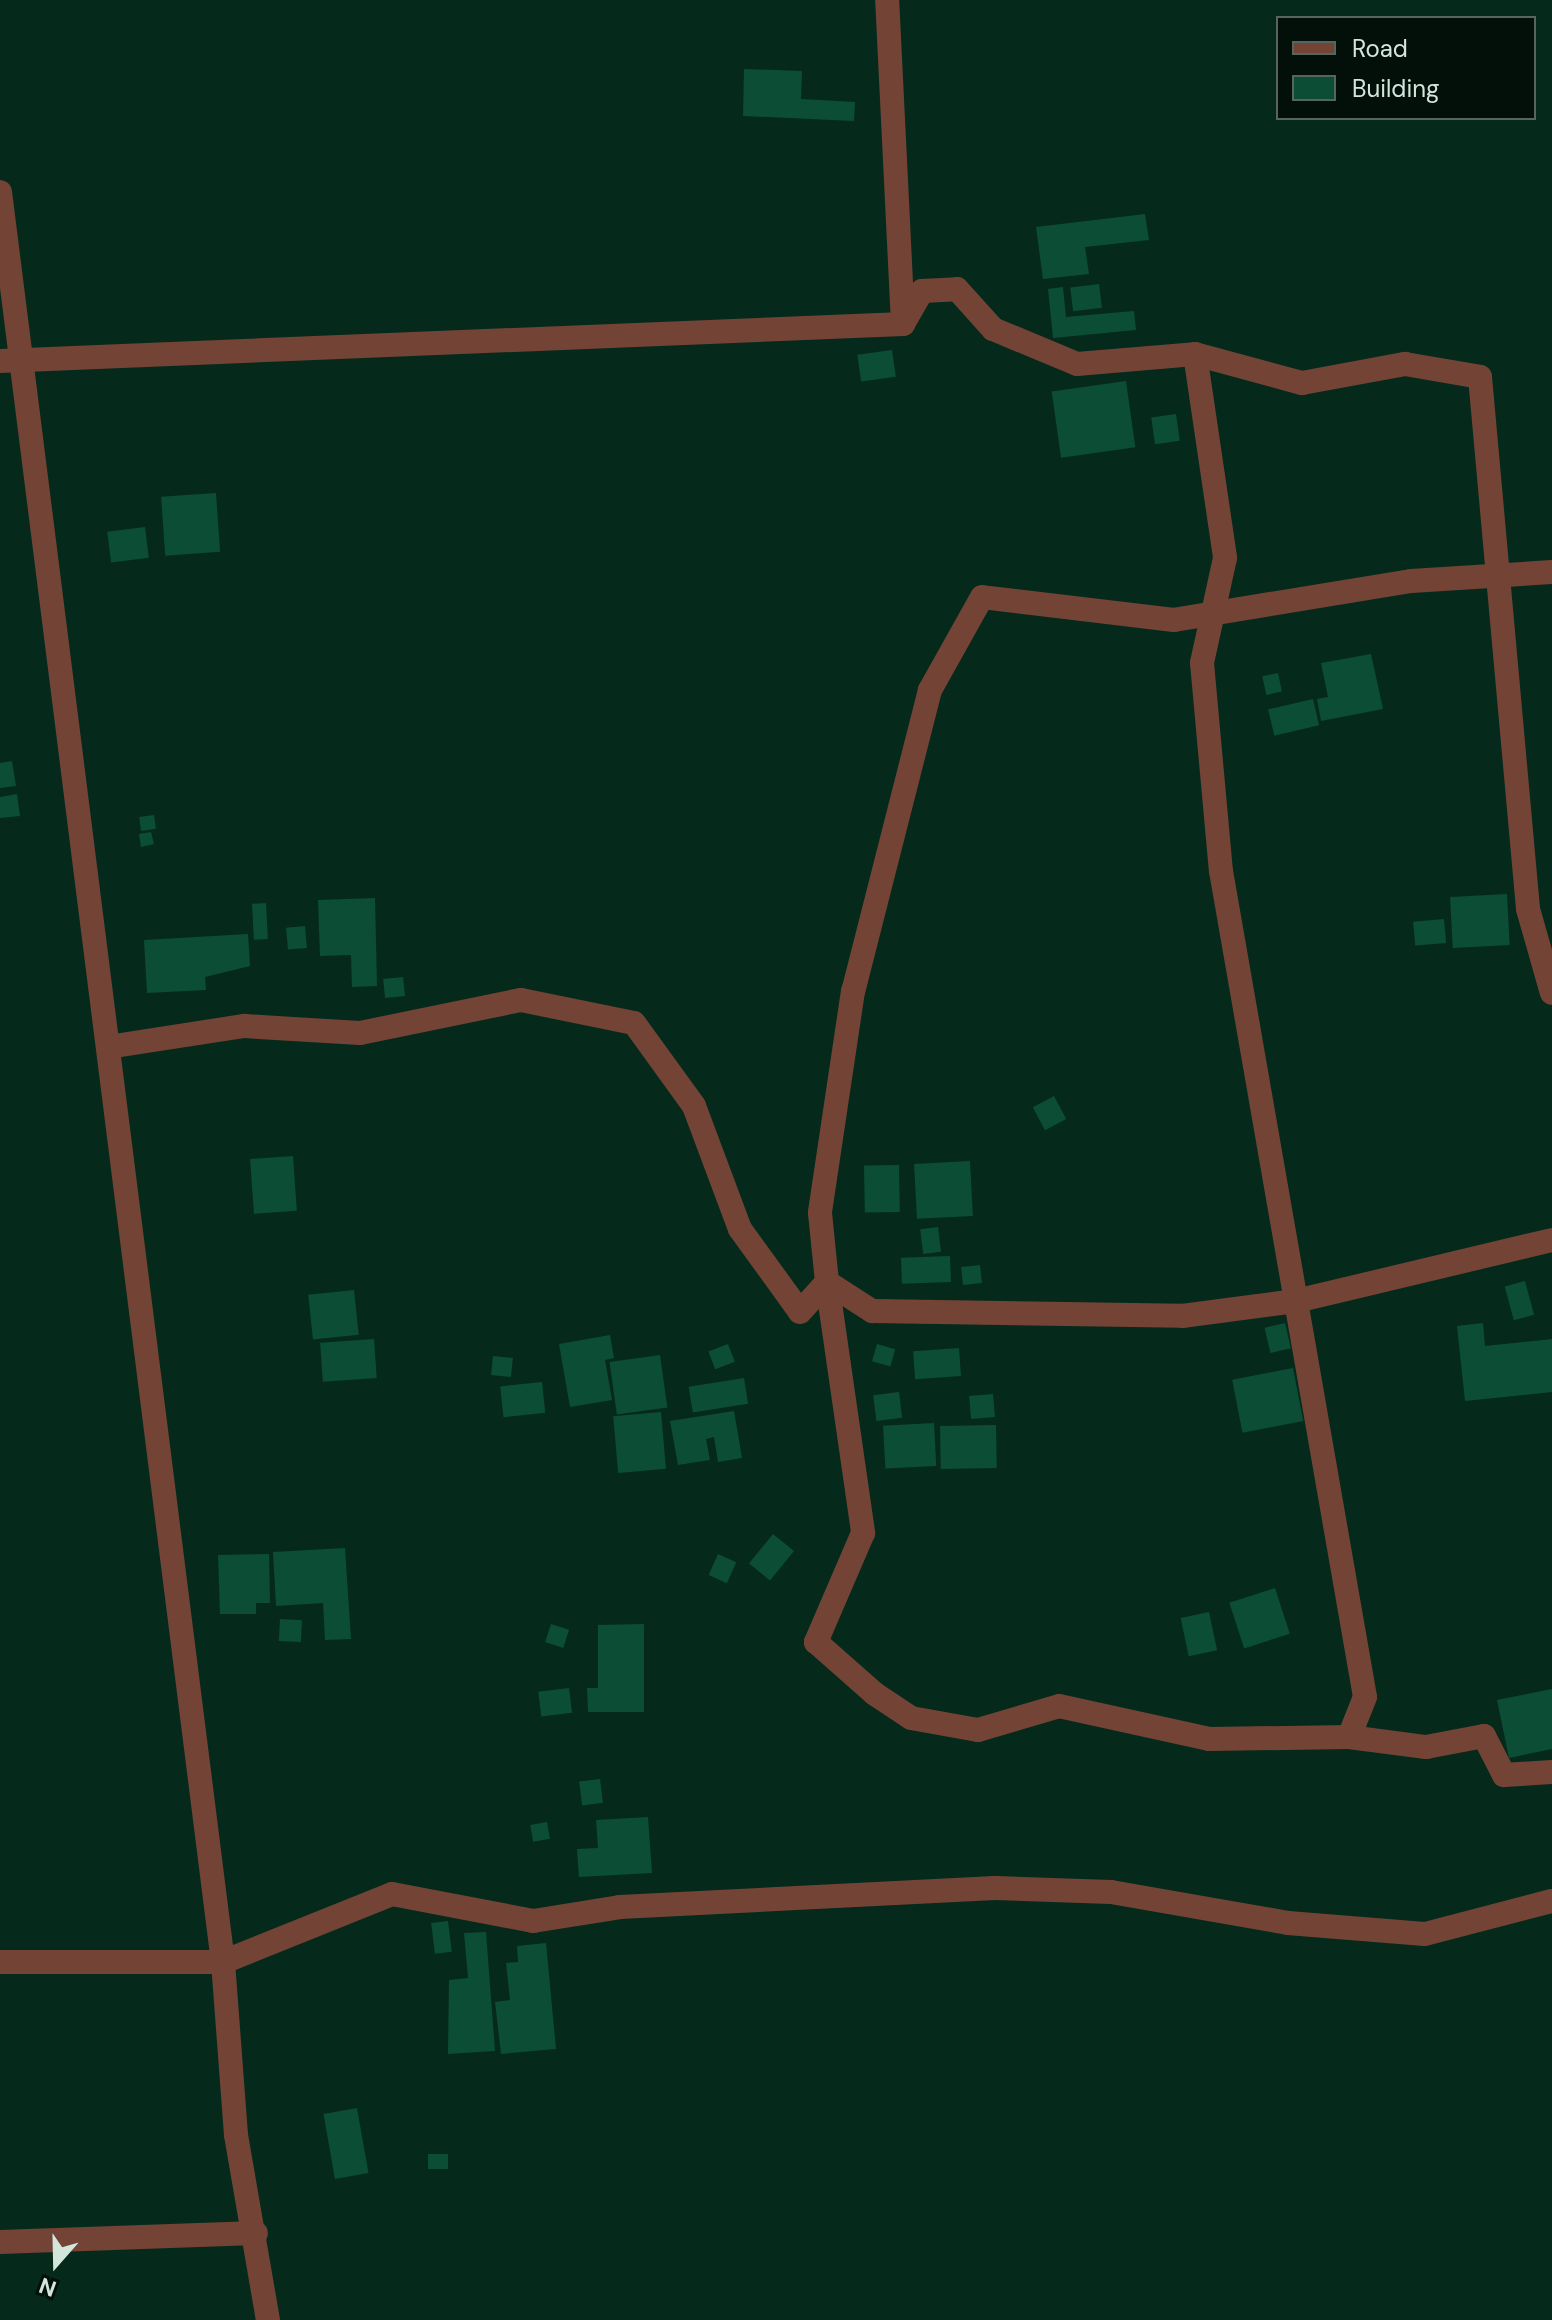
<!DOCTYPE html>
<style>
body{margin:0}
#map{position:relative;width:1552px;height:2320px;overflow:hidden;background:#052a1c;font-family:"DM Sans",sans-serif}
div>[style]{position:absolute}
.building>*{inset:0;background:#0c4d36;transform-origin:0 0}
.minor>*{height:24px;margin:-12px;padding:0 12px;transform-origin:12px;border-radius:12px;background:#734436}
span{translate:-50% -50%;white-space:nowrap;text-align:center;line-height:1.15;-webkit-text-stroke:6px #030f09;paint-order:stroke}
.legend{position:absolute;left:1276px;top:16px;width:260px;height:104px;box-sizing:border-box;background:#030f09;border:2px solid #56655d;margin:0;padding:10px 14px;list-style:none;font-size:24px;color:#d3e6dc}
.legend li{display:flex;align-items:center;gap:16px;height:40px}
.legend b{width:40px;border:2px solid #56655d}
.north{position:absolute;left:16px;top:2224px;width:80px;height:80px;-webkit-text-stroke:6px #030f09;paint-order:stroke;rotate:200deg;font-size:22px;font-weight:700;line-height:32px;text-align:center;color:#d3e6dc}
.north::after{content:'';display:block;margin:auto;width:28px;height:36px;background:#d3e6dc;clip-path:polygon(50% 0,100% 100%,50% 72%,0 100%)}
</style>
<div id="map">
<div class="building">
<div style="clip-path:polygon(744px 69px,802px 71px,801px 99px,855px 102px,854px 121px,743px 116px)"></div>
<div style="clip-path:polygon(1145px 214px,1149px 240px,1085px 247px,1089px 274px,1043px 279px,1036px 227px)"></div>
<div style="left:1099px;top:284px;width:24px;height:29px;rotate:83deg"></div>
<div style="clip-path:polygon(1063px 287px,1066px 317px,1134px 311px,1136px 330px,1053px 338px,1048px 289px)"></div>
<div style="left:892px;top:350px;width:27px;height:35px;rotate:82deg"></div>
<div style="left:1126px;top:381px;width:67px;height:75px;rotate:82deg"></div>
<div style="left:1176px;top:414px;width:27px;height:25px;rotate:82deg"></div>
<div style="left:216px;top:493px;width:59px;height:55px;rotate:86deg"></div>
<div style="left:145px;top:527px;width:31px;height:38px;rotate:83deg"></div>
<div style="clip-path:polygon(1371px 654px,1383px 709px,1321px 721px,1317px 699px,1328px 697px,1321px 663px)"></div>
<div style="left:1278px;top:673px;width:19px;height:16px;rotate:78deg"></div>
<div style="left:1313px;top:699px;width:27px;height:46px;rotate:77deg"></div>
<div style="clip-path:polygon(12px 761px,16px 786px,0 788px,0 763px)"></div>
<div style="clip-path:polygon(17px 794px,20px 816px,0 818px,0 797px)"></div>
<div style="left:154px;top:815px;width:14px;height:15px;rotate:82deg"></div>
<div style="clip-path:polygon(151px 832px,154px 844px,141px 847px,139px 834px)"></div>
<div style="left:1507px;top:894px;width:51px;height:57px;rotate:87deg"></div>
<div style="clip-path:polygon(375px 898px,377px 986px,352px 987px,351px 955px,320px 956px,318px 900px)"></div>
<div style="left:266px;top:903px;width:36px;height:14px;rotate:87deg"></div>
<div style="left:1444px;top:919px;width:24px;height:31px;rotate:85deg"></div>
<div style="left:305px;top:926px;width:22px;height:19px;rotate:85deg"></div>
<div style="clip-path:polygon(248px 934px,250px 966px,205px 977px,206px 990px,147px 993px,144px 940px)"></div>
<div style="left:403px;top:977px;width:19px;height:20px;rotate:84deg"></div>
<div style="left:1054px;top:1096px;width:26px;height:24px;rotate:62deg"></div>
<div style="left:293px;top:1156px;width:55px;height:43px;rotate:86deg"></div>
<div style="left:970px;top:1161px;width:55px;height:56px;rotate:87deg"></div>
<div style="left:899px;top:1165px;width:47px;height:35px;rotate:89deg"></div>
<div style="left:938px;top:1227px;width:25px;height:18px;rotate:83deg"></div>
<div style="left:950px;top:1256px;width:26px;height:49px;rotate:88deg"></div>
<div style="left:980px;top:1265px;width:18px;height:19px;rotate:84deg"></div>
<div style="left:1525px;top:1281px;width:35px;height:21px;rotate:75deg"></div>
<div style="left:354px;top:1290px;width:45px;height:46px;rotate:84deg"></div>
<div style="left:1285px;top:1323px;width:26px;height:21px;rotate:77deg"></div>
<div style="clip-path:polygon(1483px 1323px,1485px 1346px,1552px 1339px,1552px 1392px,1465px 1401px,1457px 1326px)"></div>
<div style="clip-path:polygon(610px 1335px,614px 1358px,605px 1360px,612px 1400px,570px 1407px,559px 1344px)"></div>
<div style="left:374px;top:1339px;width:39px;height:54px;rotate:86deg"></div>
<div style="left:728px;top:1344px;width:19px;height:21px;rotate:69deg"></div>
<div style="left:877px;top:1344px;width:19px;height:18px;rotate:16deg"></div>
<div style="left:959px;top:1348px;width:28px;height:46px;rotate:86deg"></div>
<div style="left:660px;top:1355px;width:53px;height:51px;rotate:82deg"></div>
<div style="left:493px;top:1356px;width:20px;height:19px;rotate:6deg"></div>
<div style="left:1293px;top:1368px;width:54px;height:62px;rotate:79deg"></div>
<div style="left:744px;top:1378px;width:26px;height:56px;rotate:81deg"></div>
<div style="left:542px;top:1382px;width:31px;height:42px;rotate:84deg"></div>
<div style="left:899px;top:1392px;width:26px;height:26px;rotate:83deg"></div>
<div style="left:993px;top:1394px;width:23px;height:24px;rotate:85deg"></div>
<div style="clip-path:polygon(734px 1411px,742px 1458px,718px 1462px,714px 1437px,706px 1439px,710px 1460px,678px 1465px,670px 1421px)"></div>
<div style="left:661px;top:1412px;width:57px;height:48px;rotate:85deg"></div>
<div style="left:934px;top:1423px;width:43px;height:51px;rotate:87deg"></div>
<div style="left:996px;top:1425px;width:43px;height:56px;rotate:89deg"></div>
<div style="left:773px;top:1534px;width:27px;height:38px;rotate:39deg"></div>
<div style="clip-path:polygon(345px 1548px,351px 1639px,325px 1640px,323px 1603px,276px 1606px,273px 1552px)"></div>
<div style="clip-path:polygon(269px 1554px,270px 1603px,256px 1603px,256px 1614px,220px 1614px,218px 1555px)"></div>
<div style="left:718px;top:1554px;width:20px;height:23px;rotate:24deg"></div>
<div style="left:1275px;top:1588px;width:48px;height:48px;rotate:72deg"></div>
<div style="left:1209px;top:1612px;width:39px;height:29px;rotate:78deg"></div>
<div style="left:280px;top:1619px;width:22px;height:22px;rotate:3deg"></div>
<div style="left:551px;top:1624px;width:19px;height:19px;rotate:18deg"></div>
<div style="clip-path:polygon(644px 1624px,644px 1712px,588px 1712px,587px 1688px,598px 1688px,598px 1625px)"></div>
<div style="left:569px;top:1688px;width:25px;height:31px;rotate:83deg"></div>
<div style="clip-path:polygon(1552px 1689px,1552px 1749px,1509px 1758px,1497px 1700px)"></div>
<div style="left:600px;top:1779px;width:24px;height:21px;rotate:83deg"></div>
<div style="clip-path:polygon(648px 1817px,652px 1873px,579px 1877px,577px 1849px,598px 1848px,596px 1820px)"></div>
<div style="left:547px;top:1822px;width:17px;height:17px;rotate:80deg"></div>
<div style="left:448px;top:1921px;width:31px;height:17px;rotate:83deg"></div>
<div style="clip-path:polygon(486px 1932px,495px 2051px,448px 2054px,449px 1980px,468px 1978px,464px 1933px)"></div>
<div style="clip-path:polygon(546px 1943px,556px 2049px,501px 2054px,495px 2002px,510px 2000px,506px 1963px,518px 1962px,517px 1946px)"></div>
<div style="left:357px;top:2108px;width:66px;height:34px;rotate:80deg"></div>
<div style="left:428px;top:2154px;width:20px;height:15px"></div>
</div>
<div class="minor">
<div style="left:0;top:192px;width:1784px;rotate:82.82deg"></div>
<div style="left:223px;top:1962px;width:173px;rotate:85.7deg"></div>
<div style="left:236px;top:2135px;width:188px;rotate:80.2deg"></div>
<div style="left:903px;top:324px;width:38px;rotate:-60deg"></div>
<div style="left:922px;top:291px;width:35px;rotate:-3deg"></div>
<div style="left:957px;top:289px;width:54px;rotate:48deg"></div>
<div style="left:993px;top:329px;width:91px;rotate:22.6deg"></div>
<div style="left:1077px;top:364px;width:118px;rotate:-4.8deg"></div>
<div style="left:1195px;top:354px;width:206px;rotate:81.6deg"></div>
<div style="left:1225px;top:558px;width:107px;rotate:102.4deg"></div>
<div style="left:1202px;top:663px;width:209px;rotate:84.8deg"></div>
<div style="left:1221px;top:871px;width:838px;rotate:80.11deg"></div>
<div style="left:1365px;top:1697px;width:43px;rotate:111.8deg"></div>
<div style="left:1195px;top:354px;width:111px;rotate:15.2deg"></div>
<div style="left:1302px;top:383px;width:105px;rotate:-10.5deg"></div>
<div style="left:1405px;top:364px;width:76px;rotate:9.8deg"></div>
<div style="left:1480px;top:377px;width:534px;rotate:84.84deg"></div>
<div style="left:1528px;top:909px;width:87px;rotate:74.1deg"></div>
<div style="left:0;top:361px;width:904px;rotate:-2.35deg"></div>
<div style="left:903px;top:324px;width:324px;rotate:-92.8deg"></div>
<div style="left:1552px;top:572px;width:141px;rotate:176.3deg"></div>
<div style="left:1411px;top:581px;width:240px;rotate:170.7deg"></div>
<div style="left:1174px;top:620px;width:193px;rotate:-173.2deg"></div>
<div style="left:982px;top:597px;width:107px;rotate:119.2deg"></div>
<div style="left:930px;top:690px;width:311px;rotate:104.3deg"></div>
<div style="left:853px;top:991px;width:224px;rotate:98.5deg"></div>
<div style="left:820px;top:1213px;width:69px;rotate:84.2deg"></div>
<div style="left:827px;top:1282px;width:54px;rotate:32.8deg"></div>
<div style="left:872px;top:1311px;width:310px;rotate:0.9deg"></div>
<div style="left:1182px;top:1316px;width:115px;rotate:-7.5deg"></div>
<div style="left:1296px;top:1301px;width:263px;rotate:-13.4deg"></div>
<div style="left:108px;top:1047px;width:138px;rotate:-8.8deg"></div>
<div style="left:244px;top:1026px;width:116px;rotate:3.5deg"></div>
<div style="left:360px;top:1033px;width:164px;rotate:-11.6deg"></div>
<div style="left:521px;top:1000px;width:115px;rotate:11.5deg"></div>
<div style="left:634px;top:1023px;width:102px;rotate:54.1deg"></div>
<div style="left:694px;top:1106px;width:131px;rotate:69.5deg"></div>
<div style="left:740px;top:1229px;width:102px;rotate:54.1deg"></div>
<div style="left:800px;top:1312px;width:40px;rotate:-48deg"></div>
<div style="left:827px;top:1282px;width:254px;rotate:81.8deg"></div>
<div style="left:863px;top:1533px;width:119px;rotate:113.3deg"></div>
<div style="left:816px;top:1642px;width:79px;rotate:41.4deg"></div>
<div style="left:875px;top:1694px;width:43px;rotate:33.7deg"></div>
<div style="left:911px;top:1718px;width:68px;rotate:10.2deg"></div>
<div style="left:978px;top:1730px;width:84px;rotate:-16.5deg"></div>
<div style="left:1059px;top:1706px;width:154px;rotate:12.4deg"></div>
<div style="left:1209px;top:1739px;width:140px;rotate:-0.8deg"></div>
<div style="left:1349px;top:1737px;width:78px;rotate:7.4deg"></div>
<div style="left:1426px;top:1747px;width:59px;rotate:-10.7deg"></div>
<div style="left:1484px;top:1736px;width:44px;rotate:62.9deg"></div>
<div style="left:1504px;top:1775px;width:48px;rotate:-3.6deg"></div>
<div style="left:0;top:1962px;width:223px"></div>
<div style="left:223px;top:1962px;width:182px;rotate:-21.9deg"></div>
<div style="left:392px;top:1894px;width:144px;rotate:10.8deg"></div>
<div style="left:533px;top:1921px;width:88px;rotate:-9.1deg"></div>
<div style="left:620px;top:1907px;width:375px;rotate:-2.9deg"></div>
<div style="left:995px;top:1888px;width:116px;rotate:2deg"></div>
<div style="left:1111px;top:1892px;width:180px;rotate:9.9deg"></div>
<div style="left:1288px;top:1923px;width:137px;rotate:4.6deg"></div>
<div style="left:1425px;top:1934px;width:131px;rotate:-14.6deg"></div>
<div style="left:0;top:2242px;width:256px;rotate:-2deg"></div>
</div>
<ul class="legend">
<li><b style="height:10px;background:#734436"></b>Road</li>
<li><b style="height:22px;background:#0c4d36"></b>Building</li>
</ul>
<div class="north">N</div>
</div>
